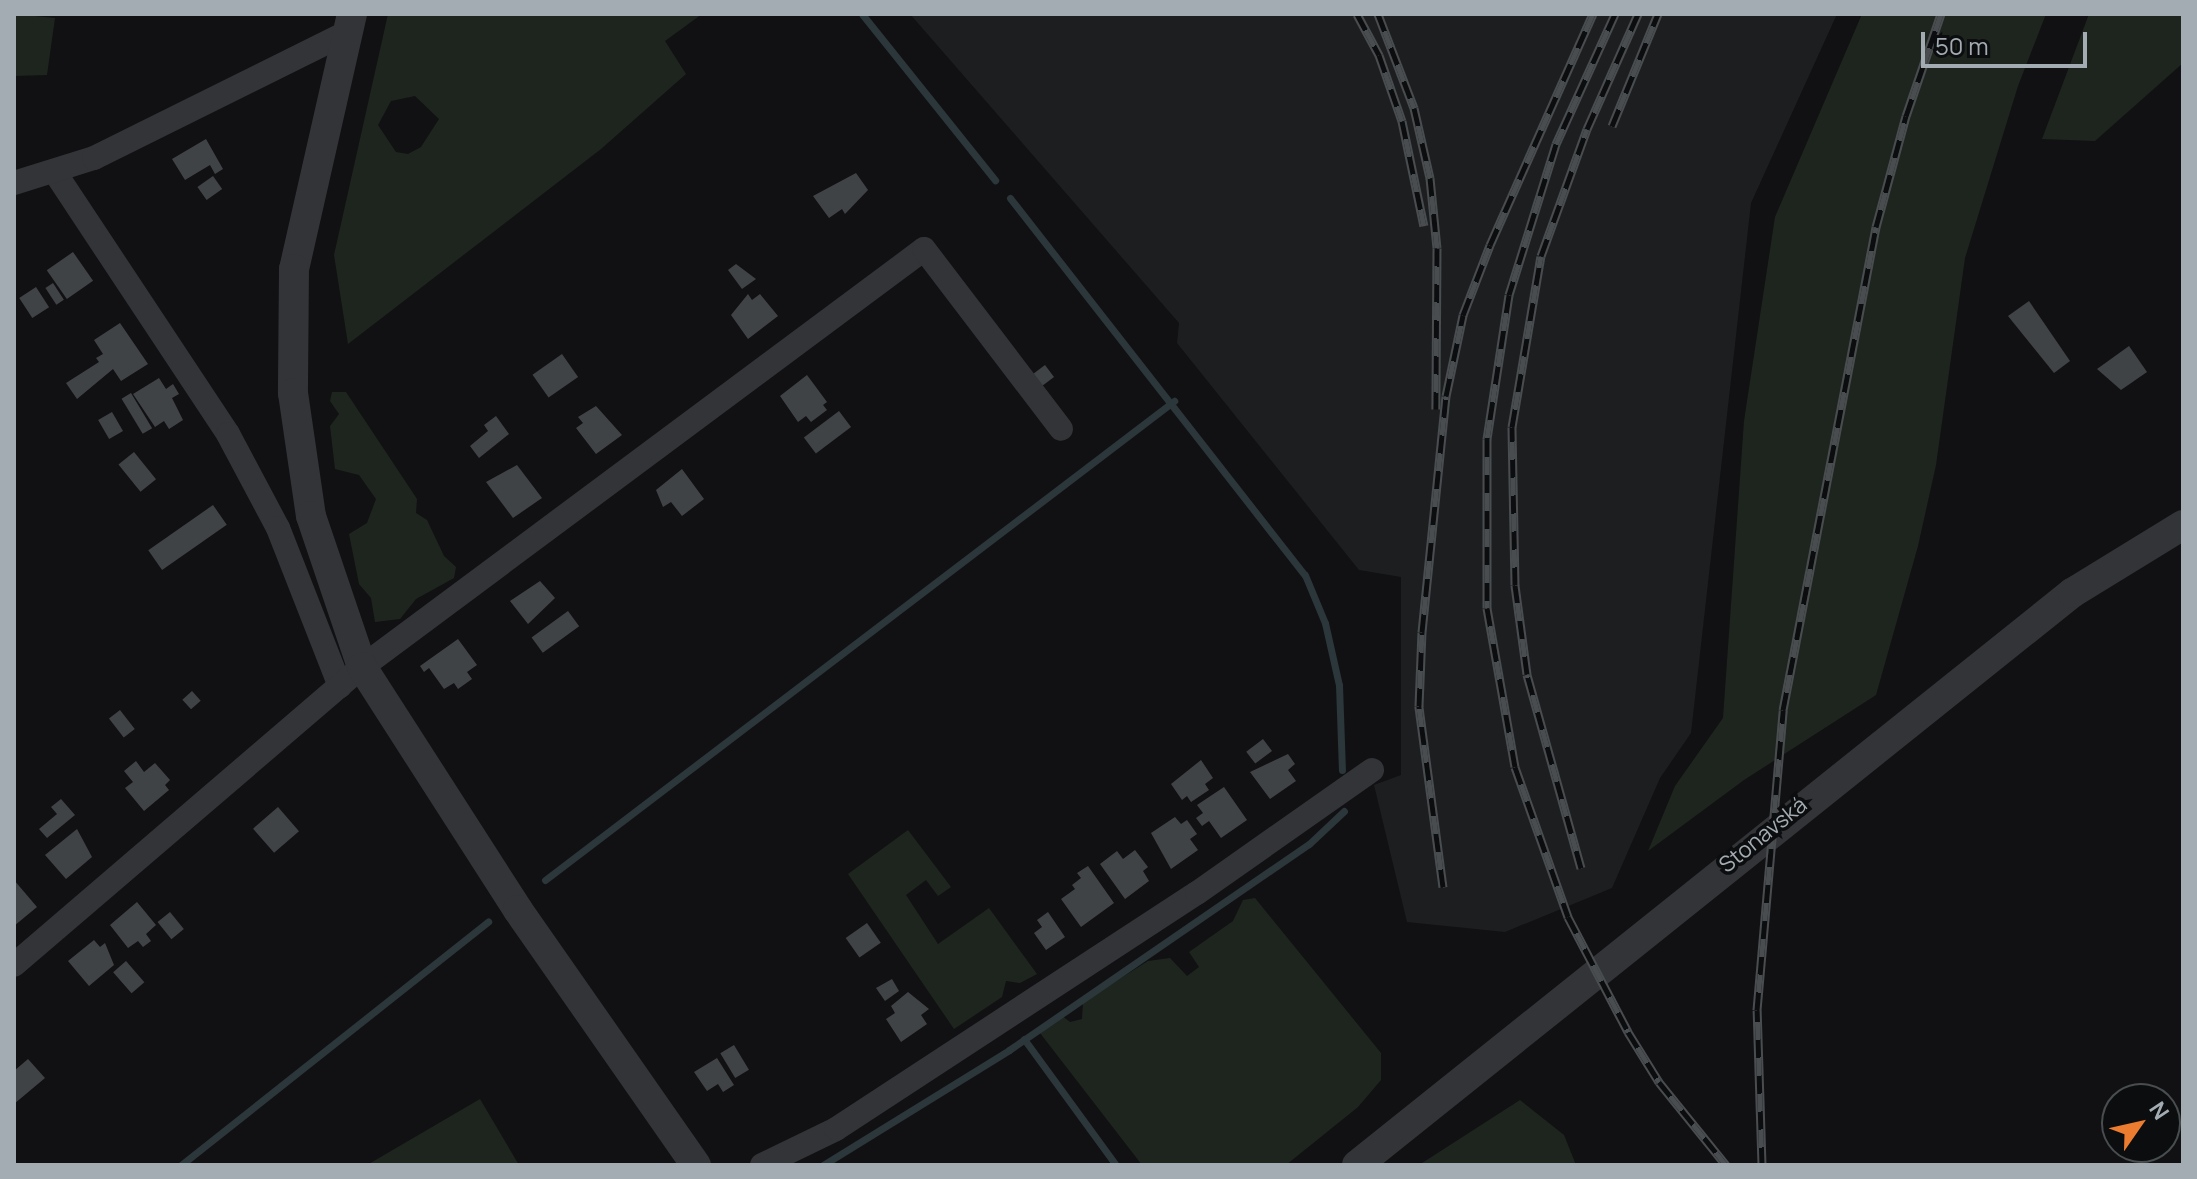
<!DOCTYPE html>
<meta charset="utf-8">
<style>
body{margin:0}
#map{position:relative;width:2197px;height:1179px;overflow:hidden;background:#111113;font-family:Manrope,sans-serif}
div>[style]{position:absolute}
.built>*{inset:0;background:#1d1e20}
.green>*{inset:0;background:#1e251e}
.stream>*{height:7px;margin:-3.5px;padding:0 3.5px;transform-origin:3.5px;border-radius:3.5px;background:#2b373b}
.building>*{inset:0;background:#404346;transform-origin:0 0}
.minor>*{height:24px;margin:-12px;padding:0 12px;transform-origin:12px;border-radius:12px;background:#323437}
.tertiary>*{height:30px;margin:-15px;padding:0 15px;transform-origin:15px;border-radius:15px;background:#323437}
.rail>*{height:9px;margin-top:-4.5px;transform-origin:0;background:repeating-linear-gradient(90deg,#0c0d0e 0 18px,#494d50 0 36px);box-sizing:border-box;border-block:2px solid #494d50}
span{translate:-50% -50%;white-space:nowrap;text-align:center;line-height:1.15;-webkit-text-stroke:7px #0c0d0e;paint-order:stroke}
.street-label{font-size:22px;color:#a3acb3}
.frame{position:absolute;inset:0;border:16px solid #a3acb3;pointer-events:none}
.north{position:absolute;left:2101px;top:1083px;width:80px;height:80px;box-sizing:border-box;background:#0c0d0e;border:2px solid #484d50;border-radius:50%;rotate:56deg;font-size:22px;font-weight:700;line-height:32px;text-align:center;color:#a3acb3}
.north::after{content:'';display:block;margin:auto;width:28px;height:36px;background:#ec7c2f;clip-path:polygon(50% 0,100% 100%,50% 72%,0 100%)}
.scale{position:absolute;left:1921px;top:32px;width:166px;height:36px;box-sizing:border-box;border:4px solid #a3acb3;border-top:0;padding-left:10px;font-size:24px;line-height:28px;white-space:nowrap;color:#a3acb3;-webkit-text-stroke:6px #0c0d0e;paint-order:stroke}
</style>
<div id="map">
<div class="built">
<div style="clip-path:polygon(910px 14px,1837px 14px,1751px 203px,1691px 733px,1660px 778px,1612px 888px,1505px 932px,1407px 922px,1374px 785px,1401px 775px,1401px 577px,1359px 570px,1177px 343px,1179px 323px)"></div>
</div>
<div class="green">
<div style="clip-path:polygon(14px 14px,55px 18px,47px 75px,14px 76px)"></div>
<div style="clip-path:polygon(evenodd,388px 14px,702px 14px,665px 41px,686px 74px,601px 149px,348px 344px,334px 255px,388px 14px,415px 96px,439px 119px,421px 147px,408px 154px,396px 152px,378px 125px,391px 101px,415px 96px)"></div>
<div style="clip-path:polygon(1862px 14px,2046px 14px,2018px 86px,1965px 258px,1936px 465px,1918px 546px,1876px 695px,1744px 780px,1648px 851px,1675px 786px,1723px 718px,1744px 421px,1775px 217px)"></div>
<div style="clip-path:polygon(2089px 14px,2183px 14px,2183px 63px,2095px 141px,2042px 139px)"></div>
<div style="clip-path:polygon(332px 392px,346px 392px,417px 499px,416px 513px,427px 520px,444px 556px,456px 567px,454px 578px,416px 599px,400px 619px,375px 622px,371px 598px,359px 584px,349px 534px,367px 523px,376px 499px,359px 475px,335px 469px,330px 426px,339px 414px,330px 401px)"></div>
<div style="clip-path:polygon(908px 830px,951px 887px,938px 896px,926px 880px,906px 895px,938px 944px,989px 908px,1037px 974px,1020px 983px,1006px 981px,1002px 997px,954px 1029px,848px 874px)"></div>
<div style="clip-path:polygon(1255px 898px,1381px 1053px,1381px 1080px,1358px 1107px,1286px 1165px,1142px 1165px,1040px 1033px,1061px 1015px,1070px 1022px,1082px 1019px,1083px 1002px,1148px 961px,1170px 958px,1187px 976px,1199px 967px,1189px 952px,1233px 921px,1243px 900px)"></div>
<div style="clip-path:polygon(480px 1099px,519px 1165px,367px 1165px)"></div>
<div style="clip-path:polygon(1520px 1100px,1564px 1135px,1576px 1165px,1419px 1165px)"></div>
</div>
<div class="stream">
<div style="left:862px;top:14px;width:213px;rotate:51.3deg"></div>
<div style="left:1010px;top:198px;width:479px;rotate:52deg"></div>
<div style="left:1305px;top:575px;width:52px;rotate:67.4deg"></div>
<div style="left:1325px;top:623px;width:64px;rotate:77.3deg"></div>
<div style="left:1339px;top:685px;width:85px;rotate:88deg"></div>
<div style="left:545px;top:880px;width:791px;rotate:-37.29deg"></div>
<div style="left:1024px;top:1039px;width:156px;rotate:53.9deg"></div>
<div style="left:181px;top:1165px;width:392px;rotate:-38.4deg"></div>
<div style="left:823px;top:1165px;width:219px;rotate:-31.7deg"></div>
<div style="left:1009px;top:1050px;width:364px;rotate:-34.5deg"></div>
<div style="left:1309px;top:844px;width:48px;rotate:-43.3deg"></div>
</div>
<div class="building">
<div style="clip-path:polygon(206px 139px,223px 169px,215px 174px,210px 165px,185px 180px,172px 159px)"></div>
<div style="clip-path:polygon(856px 173px,868px 190px,845px 214px,842px 209px,829px 218px,813px 196px)"></div>
<div style="left:213px;top:176px;width:16px;height:19px;rotate:55deg"></div>
<div style="left:73px;top:252px;width:35px;height:32px;rotate:55deg"></div>
<div style="clip-path:polygon(736px 264px,756px 279px,742px 289px,728px 270px)"></div>
<div style="left:53px;top:283px;width:20px;height:9px;rotate:57deg"></div>
<div style="left:36px;top:287px;width:24px;height:20px;rotate:57deg"></div>
<div style="clip-path:polygon(748px 294px,752px 300px,760px 294px,778px 316px,748px 339px,731px 315px)"></div>
<div style="clip-path:polygon(2029px 301px,2070px 361px,2054px 373px,2008px 316px)"></div>
<div style="clip-path:polygon(120px 323px,148px 364px,121px 381px,113px 369px,77px 399px,66px 383px,99px 362px,96px 358px,103px 354px,94px 340px)"></div>
<div style="clip-path:polygon(2129px 346px,2147px 372px,2121px 390px,2097px 369px)"></div>
<div style="left:562px;top:354px;width:28px;height:36px;rotate:55deg"></div>
<div style="left:1045px;top:365px;width:15px;height:15px;rotate:53deg"></div>
<div style="clip-path:polygon(807px 375px,827px 402px,823px 405px,827px 410px,811px 422px,806px 416px,798px 422px,780px 396px)"></div>
<div style="clip-path:polygon(159px 378px,166px 389px,173px 384px,179px 394px,172px 398px,183px 420px,169px 429px,164px 421px,155px 427px,133px 394px)"></div>
<div style="left:131px;top:393px;width:41px;height:11px;rotate:59deg"></div>
<div style="clip-path:polygon(596px 406px,622px 435px,596px 454px,576px 428px,583px 423px,578px 417px)"></div>
<div style="left:839px;top:411px;width:20px;height:44px;rotate:53deg"></div>
<div style="left:112px;top:412px;width:22px;height:16px;rotate:60deg"></div>
<div style="clip-path:polygon(496px 416px,509px 434px,479px 458px,470px 446px,488px 431px,484px 425px)"></div>
<div style="left:134px;top:452px;width:35px;height:20px;rotate:51deg"></div>
<div style="clip-path:polygon(517px 465px,542px 498px,513px 518px,486px 482px)"></div>
<div style="clip-path:polygon(682px 469px,704px 499px,682px 516px,671px 502px,663px 507px,656px 490px)"></div>
<div style="left:213px;top:505px;width:24px;height:79px;rotate:55deg"></div>
<div style="clip-path:polygon(540px 581px,555px 598px,528px 624px,510px 601px)"></div>
<div style="left:568px;top:611px;width:19px;height:45px;rotate:54deg"></div>
<div style="clip-path:polygon(458px 639px,477px 665px,467px 672px,472px 679px,458px 689px,454px 683px,444px 689px,429px 668px,424px 672px,420px 666px)"></div>
<div style="left:192px;top:691px;width:13px;height:13px;rotate:48deg"></div>
<div style="left:120px;top:710px;width:24px;height:14px;rotate:52deg"></div>
<div style="left:1263px;top:739px;width:15px;height:21px;rotate:53deg"></div>
<div style="clip-path:polygon(1288px 754px,1295px 764px,1288px 770px,1296px 781px,1270px 799px,1250px 772px)"></div>
<div style="clip-path:polygon(1201px 760px,1213px 778px,1205px 784px,1209px 790px,1191px 802px,1187px 796px,1182px 800px,1171px 784px)"></div>
<div style="clip-path:polygon(136px 761px,144px 772px,155px 763px,170px 780px,165px 785px,169px 790px,144px 811px,125px 788px,133px 782px,124px 771px)"></div>
<div style="clip-path:polygon(1224px 787px,1247px 820px,1221px 838px,1209px 821px,1202px 826px,1196px 818px,1203px 813px,1197px 805px)"></div>
<div style="clip-path:polygon(61px 799px,75px 815px,47px 838px,39px 829px,57px 814px,51px 807px)"></div>
<div style="left:278px;top:807px;width:32px;height:33px;rotate:49deg"></div>
<div style="clip-path:polygon(1175px 817px,1181px 824px,1187px 820px,1197px 834px,1190px 839px,1198px 850px,1171px 869px,1151px 833px)"></div>
<div style="clip-path:polygon(77px 829px,92px 857px,66px 879px,45px 855px)"></div>
<div style="clip-path:polygon(1135px 850px,1148px 867px,1143px 871px,1149px 881px,1125px 899px,1100px 864px,1117px 851px,1123px 859px)"></div>
<div style="clip-path:polygon(1088px 866px,1114px 903px,1081px 927px,1061px 899px,1075px 889px,1072px 885px,1081px 878px,1077px 873px)"></div>
<div style="clip-path:polygon(14px 880px,37px 907px,14px 926px)"></div>
<div style="clip-path:polygon(137px 902px,156px 925px,146px 934px,151px 941px,143px 947px,138px 941px,128px 948px,110px 925px)"></div>
<div style="left:170px;top:912px;width:22px;height:16px;rotate:51deg"></div>
<div style="clip-path:polygon(1048px 912px,1065px 937px,1046px 950px,1034px 933px,1042px 927px,1037px 920px)"></div>
<div style="left:867px;top:923px;width:24px;height:26px;rotate:55deg"></div>
<div style="clip-path:polygon(94px 940px,100px 947px,105px 943px,114px 965px,89px 986px,68px 961px)"></div>
<div style="left:126px;top:961px;width:28px;height:17px;rotate:49deg"></div>
<div style="clip-path:polygon(892px 979px,899px 991px,885px 1001px,876px 988px)"></div>
<div style="clip-path:polygon(908px 992px,929px 1009px,921px 1015px,927px 1024px,901px 1042px,886px 1019px,895px 1013px,891px 1006px)"></div>
<div style="left:734px;top:1045px;width:29px;height:16px;rotate:59deg"></div>
<div style="clip-path:polygon(717px 1058px,734px 1085px,723px 1092px,718px 1084px,707px 1091px,694px 1072px)"></div>
<div style="clip-path:polygon(28px 1059px,45px 1078px,14px 1104px,14px 1071px)"></div>
</div>
<div class="minor">
<div style="left:54px;top:171px;width:315px;rotate:56.5deg"></div>
<div style="left:228px;top:434px;width:106px;rotate:62deg"></div>
<div style="left:278px;top:528px;width:170px;rotate:68.6deg"></div>
<div style="left:14px;top:183px;width:84px;rotate:-17.4deg"></div>
<div style="left:94px;top:158px;width:284px;rotate:-26.4deg"></div>
<div style="left:14px;top:965px;width:458px;rotate:-40.6deg"></div>
<div style="left:362px;top:667px;width:700px;rotate:-36.64deg"></div>
<div style="left:924px;top:249px;width:226px;rotate:52.7deg"></div>
<div style="left:762px;top:1165px;width:82px;rotate:-25.9deg"></div>
<div style="left:836px;top:1129px;width:431px;rotate:-33.2deg"></div>
<div style="left:1197px;top:893px;width:214px;rotate:-35.1deg"></div>
</div>
<div class="tertiary">
<div style="left:352px;top:14px;width:262px;rotate:102.8deg"></div>
<div style="left:294px;top:269px;width:124px;rotate:90.5deg"></div>
<div style="left:293px;top:393px;width:124px;rotate:81.7deg"></div>
<div style="left:311px;top:516px;width:159px;rotate:71.3deg"></div>
<div style="left:362px;top:667px;width:289px;rotate:57.3deg"></div>
<div style="left:518px;top:910px;width:311px;rotate:55.1deg"></div>
<div style="left:1357px;top:1165px;width:916px;rotate:-38.66deg"></div>
<div style="left:2072px;top:593px;width:130px;rotate:-31.5deg"></div>
</div>
<div class="rail">
<div style="left:1357px;top:14px;width:47px;rotate:61.8deg"></div>
<div style="left:1379px;top:55px;width:70px;rotate:70.8deg"></div>
<div style="left:1402px;top:121px;width:107px;rotate:78.2deg"></div>
<div style="left:1378px;top:14px;width:101px;rotate:69deg"></div>
<div style="left:1414px;top:108px;width:72px;rotate:77.1deg"></div>
<div style="left:1430px;top:178px;width:70px;rotate:84.3deg"></div>
<div style="left:1437px;top:248px;width:161px;rotate:90.4deg"></div>
<div style="left:1615px;top:14px;width:143px;rotate:114.4deg"></div>
<div style="left:1556px;top:144px;width:158px;rotate:107.3deg"></div>
<div style="left:1509px;top:295px;width:146px;rotate:98.7deg"></div>
<div style="left:1487px;top:439px;width:169px;rotate:90deg"></div>
<div style="left:1487px;top:608px;width:161px;rotate:80deg"></div>
<div style="left:1515px;top:767px;width:159px;rotate:70.5deg"></div>
<div style="left:1568px;top:917px;width:130px;rotate:62.4deg"></div>
<div style="left:1628px;top:1032px;width:59px;rotate:58.2deg"></div>
<div style="left:1659px;top:1082px;width:107px;rotate:51.1deg"></div>
<div style="left:1612px;top:126px;width:121px;rotate:-67.7deg"></div>
<div style="left:1581px;top:868px;width:201px;rotate:-105.6deg"></div>
<div style="left:1527px;top:674px;width:90px;rotate:-97.7deg"></div>
<div style="left:1515px;top:585px;width:158px;rotate:-91.1deg"></div>
<div style="left:1512px;top:427px;width:173px;rotate:-80.4deg"></div>
<div style="left:1541px;top:256px;width:135px;rotate:-70.1deg"></div>
<div style="left:1587px;top:129px;width:126px;rotate:-66.1deg"></div>
<div style="left:1443px;top:887px;width:183px;rotate:-97.6deg"></div>
<div style="left:1419px;top:706px;width:74px;rotate:-87.7deg"></div>
<div style="left:1422px;top:632px;width:237px;rotate:-84.2deg"></div>
<div style="left:1446px;top:396px;width:83px;rotate:-78.1deg"></div>
<div style="left:1463px;top:315px;width:75px;rotate:-68.9deg"></div>
<div style="left:1490px;top:245px;width:253px;rotate:-66deg"></div>
<div style="left:1762px;top:1165px;width:155px;rotate:-91.8deg"></div>
<div style="left:1757px;top:1010px;width:301px;rotate:-85deg"></div>
<div style="left:1783px;top:710px;width:492px;rotate:-79.1deg"></div>
<div style="left:1876px;top:227px;width:115px;rotate:-74.9deg"></div>
<div style="left:1906px;top:116px;width:108px;rotate:-71.1deg"></div>
</div>
<div class="street-label">
<span style="left:1763px;top:835px;rotate:-39deg">Stonavská</span>
</div>
<div class="frame"></div>
<div class="north">N</div>
<div class="scale">50 m</div>
</div>
